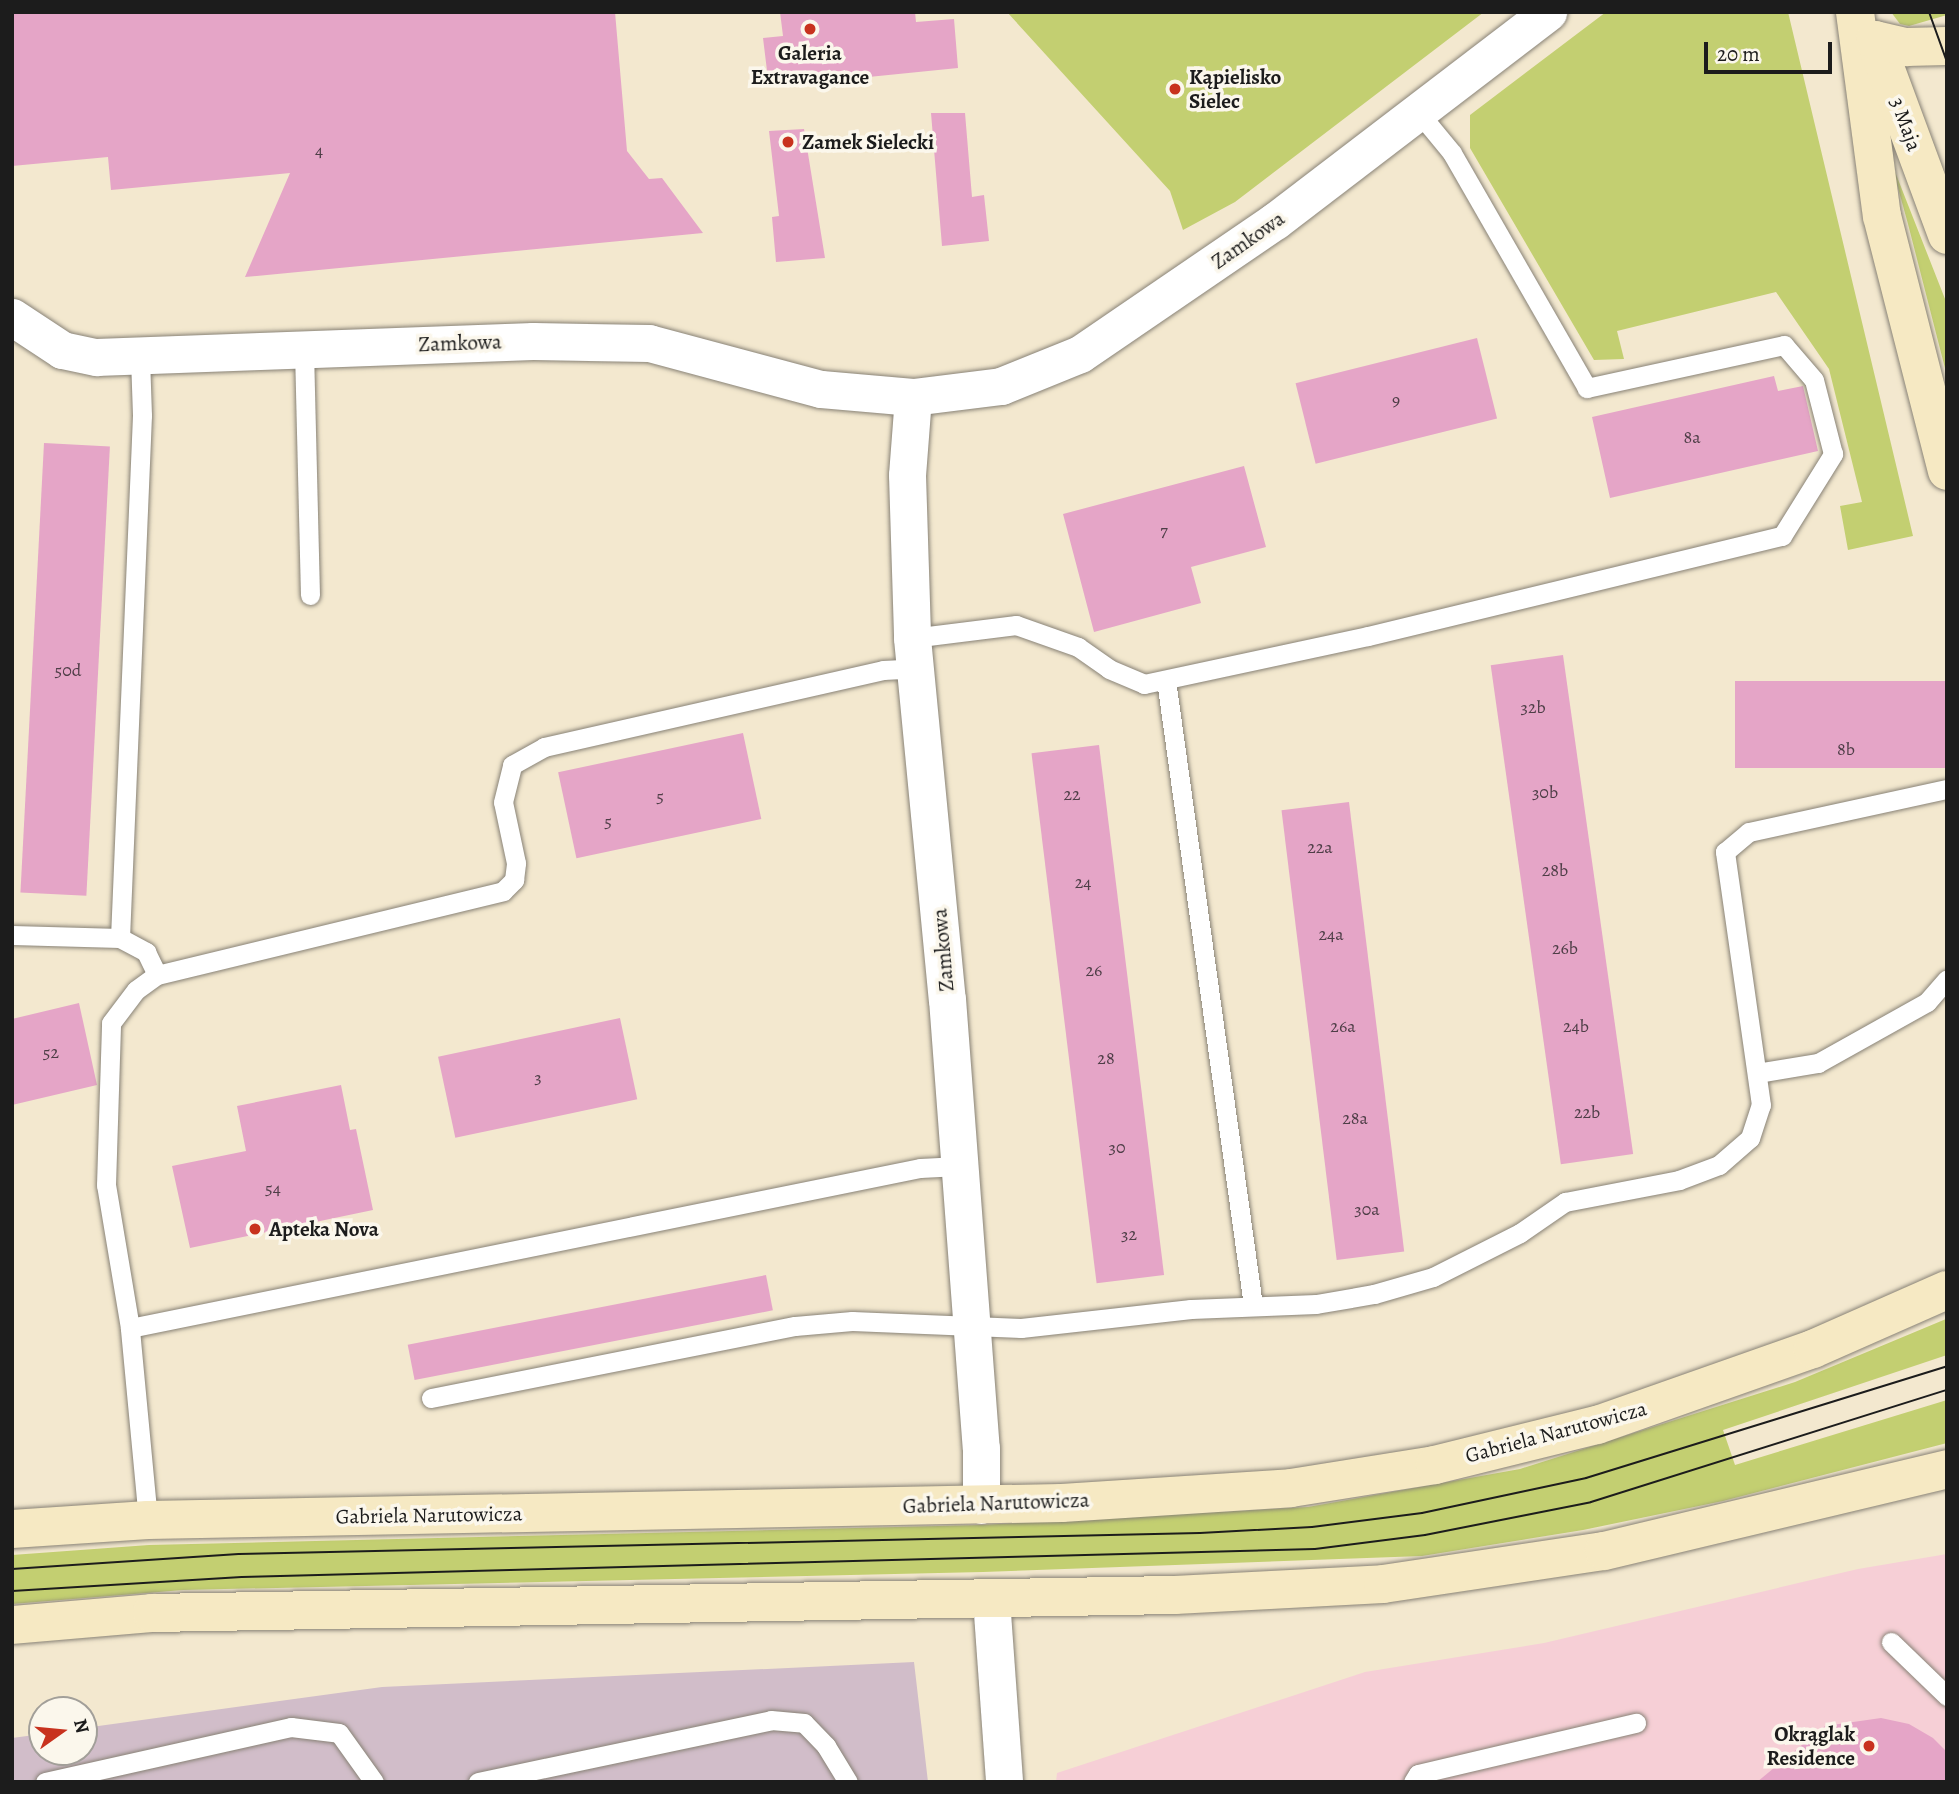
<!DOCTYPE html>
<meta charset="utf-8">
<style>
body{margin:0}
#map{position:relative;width:1959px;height:1794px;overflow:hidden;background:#f3e8cf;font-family:Alegreya,serif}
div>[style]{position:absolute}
.built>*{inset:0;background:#f6cfd6}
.industrial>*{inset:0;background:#d1bdc9}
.green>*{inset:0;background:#c3cf71}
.building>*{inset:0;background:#e5a5c7;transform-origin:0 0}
.roads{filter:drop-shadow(0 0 2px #888276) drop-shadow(0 0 2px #888276)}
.lane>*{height:19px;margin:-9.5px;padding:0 9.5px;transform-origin:9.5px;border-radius:9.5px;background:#fff}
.street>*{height:37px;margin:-18.5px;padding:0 18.5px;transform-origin:18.5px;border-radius:18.5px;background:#fff}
.secondary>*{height:38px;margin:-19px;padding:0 19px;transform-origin:19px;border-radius:19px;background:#f6e9c3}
.tram>*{height:2px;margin:-1px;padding:0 1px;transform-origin:1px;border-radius:1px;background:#1c1c1c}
.dots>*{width:19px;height:19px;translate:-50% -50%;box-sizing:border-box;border:4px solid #fbf7ec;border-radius:50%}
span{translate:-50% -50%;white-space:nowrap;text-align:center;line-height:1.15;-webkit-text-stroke:7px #fbf7ec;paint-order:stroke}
.number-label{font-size:18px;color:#4e3e47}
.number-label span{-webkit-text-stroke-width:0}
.poi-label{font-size:21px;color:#1c1c1c;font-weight:700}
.left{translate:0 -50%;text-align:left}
.right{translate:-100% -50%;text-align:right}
.street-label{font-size:21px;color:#1c1c1c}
.frame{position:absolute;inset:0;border:14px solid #1c1c1c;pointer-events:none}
.north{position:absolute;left:28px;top:1696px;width:70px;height:70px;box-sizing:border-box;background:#fbf7ec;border:2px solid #a29f99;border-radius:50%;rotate:75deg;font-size:19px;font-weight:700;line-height:28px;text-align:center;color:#1c1c1c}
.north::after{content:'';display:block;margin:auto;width:24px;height:32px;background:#c8321e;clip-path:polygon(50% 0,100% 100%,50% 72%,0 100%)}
.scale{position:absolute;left:1704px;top:42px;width:128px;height:32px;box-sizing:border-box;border:4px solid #1c1c1c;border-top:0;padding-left:9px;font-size:21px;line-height:24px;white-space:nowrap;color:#1c1c1c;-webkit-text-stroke:5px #fbf7ec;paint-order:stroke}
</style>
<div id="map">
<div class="built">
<div style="clip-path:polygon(1947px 1554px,1947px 1782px,1056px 1782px,1057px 1773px,1365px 1672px,1544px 1643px,1858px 1569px)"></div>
</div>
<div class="industrial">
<div style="clip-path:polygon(914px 1662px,928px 1782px,12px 1782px,12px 1738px,42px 1734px,42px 1752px,84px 1752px,84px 1728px,382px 1687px)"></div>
</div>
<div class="green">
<div style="clip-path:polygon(1007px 12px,1484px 12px,1235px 202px,1183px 230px,1170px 191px)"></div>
<div style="clip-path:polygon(1606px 12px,1788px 12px,1913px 536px,1848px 550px,1840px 506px,1862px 502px,1829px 369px,1776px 292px,1617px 331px,1624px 359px,1594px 360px,1470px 148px,1470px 115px)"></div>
<div style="clip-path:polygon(1891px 12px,1947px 12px,1947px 15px,1909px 26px,1900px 24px)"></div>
<div style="clip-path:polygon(1890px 159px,1947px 304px,1947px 376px,1908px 224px)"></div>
<div style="clip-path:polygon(1946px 1319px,1947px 1355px,1723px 1430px,1735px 1465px,1947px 1400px,1947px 1443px,1723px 1501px,1583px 1530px,1422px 1556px,983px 1572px,183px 1590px,12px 1604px,12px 1555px,149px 1545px,980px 1525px,1308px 1507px,1520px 1469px,1795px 1382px)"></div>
</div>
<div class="building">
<div style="clip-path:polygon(12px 12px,615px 12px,627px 151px,649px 179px,662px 178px,703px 233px,245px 277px,290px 173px,111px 190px,108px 157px,12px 166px)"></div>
<div style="clip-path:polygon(780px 12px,915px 12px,916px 22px,954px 19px,958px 68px,769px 87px,763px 38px,783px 36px)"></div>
<div style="clip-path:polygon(931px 113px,965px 113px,972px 197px,984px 195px,989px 241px,942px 246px)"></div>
<div style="clip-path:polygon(804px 129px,825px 258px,776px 262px,772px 217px,779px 216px,769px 131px)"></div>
<div style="left:1477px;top:338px;width:83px;height:187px;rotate:76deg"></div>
<div style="clip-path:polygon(1774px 376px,1778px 391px,1803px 386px,1818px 451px,1610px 498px,1592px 417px)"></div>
<div style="left:44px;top:443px;width:66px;height:450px;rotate:3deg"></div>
<div style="clip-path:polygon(1244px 466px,1266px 547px,1191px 567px,1201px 603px,1094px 632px,1063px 514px)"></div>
<div style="left:1563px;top:655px;width:504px;height:73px;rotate:82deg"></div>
<div style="left:1947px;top:681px;width:87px;height:212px;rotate:90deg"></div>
<div style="left:743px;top:733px;width:88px;height:189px;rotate:78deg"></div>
<div style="left:1099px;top:745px;width:534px;height:68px;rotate:83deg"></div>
<div style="left:1349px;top:802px;width:453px;height:68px;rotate:83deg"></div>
<div style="clip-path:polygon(79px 1003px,97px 1085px,12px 1105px,12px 1019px)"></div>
<div style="left:620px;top:1018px;width:83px;height:186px;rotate:78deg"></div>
<div style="clip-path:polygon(341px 1085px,350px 1130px,356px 1129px,373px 1210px,190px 1248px,172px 1166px,246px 1151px,237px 1106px)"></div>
<div style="left:766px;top:1275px;width:36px;height:365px;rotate:79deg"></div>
<div style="clip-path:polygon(1881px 1718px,1909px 1724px,1933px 1738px,1947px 1752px,1947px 1782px,1757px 1782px,1825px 1726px)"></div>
</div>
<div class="roads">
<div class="lane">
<div style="left:304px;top:350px;width:245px;rotate:88.6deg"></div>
<div style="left:912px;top:638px;width:105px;rotate:-7.1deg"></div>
<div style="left:1016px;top:625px;width:66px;rotate:19.5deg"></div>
<div style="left:1078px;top:647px;width:38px;rotate:35deg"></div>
<div style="left:1109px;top:669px;width:38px;rotate:23deg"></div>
<div style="left:1144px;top:684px;width:229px;rotate:-12.1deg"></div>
<div style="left:1368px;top:636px;width:426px;rotate:-13.6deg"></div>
<div style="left:1782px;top:536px;width:97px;rotate:-58.1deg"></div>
<div style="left:1833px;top:454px;width:76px;rotate:-104.4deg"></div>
<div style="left:1814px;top:380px;width:46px;rotate:-130.6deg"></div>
<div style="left:1784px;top:345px;width:202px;rotate:167.7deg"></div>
<div style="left:1587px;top:388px;width:271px;rotate:-119.9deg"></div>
<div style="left:1452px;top:153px;width:52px;rotate:-129.5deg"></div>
<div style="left:1166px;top:680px;width:631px;rotate:82.08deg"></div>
<div style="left:12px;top:935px;width:108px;rotate:1.6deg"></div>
<div style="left:120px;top:938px;width:30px;rotate:28deg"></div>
<div style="left:146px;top:952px;width:25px;rotate:64deg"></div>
<div style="left:157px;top:975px;width:356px;rotate:-13.6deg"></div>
<div style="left:503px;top:891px;width:16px;rotate:-45deg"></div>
<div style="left:514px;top:880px;width:17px;rotate:-83deg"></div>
<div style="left:516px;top:863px;width:62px;rotate:-102deg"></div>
<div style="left:503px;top:802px;width:38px;rotate:-76deg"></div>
<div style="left:512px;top:765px;width:37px;rotate:-29deg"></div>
<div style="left:544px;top:747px;width:348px;rotate:-12.8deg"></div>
<div style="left:883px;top:670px;width:34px;rotate:-3deg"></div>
<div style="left:120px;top:938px;width:523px;rotate:-87.59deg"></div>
<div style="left:142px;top:415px;width:58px;rotate:-92deg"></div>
<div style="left:1757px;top:1073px;width:62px;rotate:-9.3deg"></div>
<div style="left:1818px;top:1063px;width:125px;rotate:-29.2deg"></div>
<div style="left:1927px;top:1002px;width:30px;rotate:-49deg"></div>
<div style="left:130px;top:1328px;width:806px;rotate:-11.45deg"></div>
<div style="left:920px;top:1168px;width:39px;rotate:-3deg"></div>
<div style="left:431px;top:1398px;width:371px;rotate:-11.2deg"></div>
<div style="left:795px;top:1326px;width:57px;rotate:-5deg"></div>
<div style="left:852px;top:1321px;width:169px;rotate:2.4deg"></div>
<div style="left:1021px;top:1328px;width:171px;rotate:-6.4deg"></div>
<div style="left:1191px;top:1309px;width:125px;rotate:-2.3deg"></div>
<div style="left:1316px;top:1304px;width:59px;rotate:-9.8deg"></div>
<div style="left:1374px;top:1294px;width:61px;rotate:-16.1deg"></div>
<div style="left:1433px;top:1277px;width:97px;rotate:-26.8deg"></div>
<div style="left:1520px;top:1233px;width:55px;rotate:-34.6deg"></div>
<div style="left:1565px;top:1202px;width:116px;rotate:-10.9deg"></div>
<div style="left:1679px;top:1180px;width:43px;rotate:-20.6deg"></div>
<div style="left:1719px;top:1165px;width:41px;rotate:-41.1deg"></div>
<div style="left:1750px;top:1138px;width:35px;rotate:-72deg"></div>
<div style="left:1761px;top:1105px;width:256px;rotate:-98.1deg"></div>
<div style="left:1725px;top:852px;width:31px;rotate:-40deg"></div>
<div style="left:1749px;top:832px;width:203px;rotate:-12.3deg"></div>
<div style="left:148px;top:1520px;width:193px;rotate:-95.4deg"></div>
<div style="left:130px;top:1328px;width:145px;rotate:-99.5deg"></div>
<div style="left:106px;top:1185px;width:162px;rotate:-88.2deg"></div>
<div style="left:111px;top:1023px;width:41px;rotate:-52.9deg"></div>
<div style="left:136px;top:990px;width:26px;rotate:-36deg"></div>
<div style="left:1891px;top:1642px;width:78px;rotate:44deg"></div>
<div style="left:45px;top:1782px;width:252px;rotate:-12.6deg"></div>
<div style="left:291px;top:1727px;width:48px;rotate:7.1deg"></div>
<div style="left:339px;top:1733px;width:60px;rotate:54.5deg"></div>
<div style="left:478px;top:1782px;width:299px;rotate:-11.9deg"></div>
<div style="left:771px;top:1720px;width:33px;rotate:5deg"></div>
<div style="left:804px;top:1723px;width:32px;rotate:46deg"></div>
<div style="left:826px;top:1746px;width:42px;rotate:58.6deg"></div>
<div style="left:1413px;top:1782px;width:9px;rotate:-58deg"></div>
<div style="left:1418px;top:1774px;width:224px;rotate:-13.2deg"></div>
</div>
<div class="street">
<div style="left:12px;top:317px;width:60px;rotate:33.4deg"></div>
<div style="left:62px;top:350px;width:35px;rotate:12deg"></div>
<div style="left:96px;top:357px;width:437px;rotate:-2.1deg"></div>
<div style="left:533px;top:341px;width:116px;rotate:1deg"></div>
<div style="left:649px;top:343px;width:178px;rotate:15deg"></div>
<div style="left:821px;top:389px;width:92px;rotate:5deg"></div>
<div style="left:913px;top:397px;width:89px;rotate:-7.1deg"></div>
<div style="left:1001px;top:386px;width:85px;rotate:-22.1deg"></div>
<div style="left:1080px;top:354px;width:236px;rotate:-34.3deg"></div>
<div style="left:1275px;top:221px;width:344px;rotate:-37.4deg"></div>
<div style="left:913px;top:397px;width:78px;rotate:94.4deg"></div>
<div style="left:907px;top:475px;width:163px;rotate:88.2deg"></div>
<div style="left:912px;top:638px;width:363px;rotate:84.5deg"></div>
<div style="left:947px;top:999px;width:450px;rotate:85.7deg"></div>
<div style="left:981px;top:1448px;width:57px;rotate:90deg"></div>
<div style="left:991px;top:1599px;width:183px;rotate:85.9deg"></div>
</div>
<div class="secondary">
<div style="left:1855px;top:12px;width:206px;rotate:82.5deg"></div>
<div style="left:1882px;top:216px;width:263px;rotate:75.7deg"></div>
<div style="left:1875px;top:40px;width:208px;rotate:69.7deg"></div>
<div style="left:1875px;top:40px;width:32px;rotate:13deg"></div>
<div style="left:1906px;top:47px;width:41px;rotate:-1.4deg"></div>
<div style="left:12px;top:1529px;width:136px;rotate:-3.8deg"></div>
<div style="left:148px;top:1520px;width:914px;rotate:-1.07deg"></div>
<div style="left:1062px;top:1503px;width:229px;rotate:-3.7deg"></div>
<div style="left:1291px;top:1488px;width:146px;rotate:-9.1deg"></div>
<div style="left:1435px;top:1465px;width:167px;rotate:-13.9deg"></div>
<div style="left:1597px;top:1425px;width:229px;rotate:-19.4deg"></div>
<div style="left:1813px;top:1349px;width:146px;rotate:-23.8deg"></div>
<div style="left:12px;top:1625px;width:141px;rotate:-4.9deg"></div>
<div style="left:152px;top:1613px;width:1023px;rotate:-1.01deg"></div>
<div style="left:1175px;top:1595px;width:208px;rotate:-3deg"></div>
<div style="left:1383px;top:1584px;width:223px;rotate:-8.5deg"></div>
<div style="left:1604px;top:1551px;width:353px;rotate:-13.4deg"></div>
</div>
</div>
<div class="tram">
<div style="left:1929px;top:12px;width:53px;rotate:70.2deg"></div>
<div style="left:12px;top:1569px;width:227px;rotate:-3.8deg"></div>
<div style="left:239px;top:1554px;width:961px;rotate:-1.25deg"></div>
<div style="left:1200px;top:1533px;width:112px;rotate:-3.1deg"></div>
<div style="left:1312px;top:1527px;width:111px;rotate:-7.3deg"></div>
<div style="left:1422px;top:1513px;width:168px;rotate:-12deg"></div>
<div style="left:1586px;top:1478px;width:378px;rotate:-17.2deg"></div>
<div style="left:12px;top:1591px;width:230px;rotate:-3.5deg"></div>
<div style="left:242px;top:1577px;width:1073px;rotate:-1.49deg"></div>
<div style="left:1315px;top:1549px;width:111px;rotate:-7.3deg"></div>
<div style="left:1425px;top:1535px;width:169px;rotate:-11.2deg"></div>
<div style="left:1591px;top:1502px;width:373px;rotate:-17.5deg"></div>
</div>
<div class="dots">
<div style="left:810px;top:29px;background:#c8321e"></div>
<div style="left:1175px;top:89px;background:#c8321e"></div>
<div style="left:788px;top:142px;background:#c8321e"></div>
<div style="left:255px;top:1229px;background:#c8321e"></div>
<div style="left:1869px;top:1746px;background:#c8321e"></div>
</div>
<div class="number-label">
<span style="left:319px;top:150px">4</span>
<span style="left:1396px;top:400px">9</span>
<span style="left:1692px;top:437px">8a</span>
<span style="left:1164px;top:530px">7</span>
<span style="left:68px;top:670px">50d</span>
<span style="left:1533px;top:707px">32b</span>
<span style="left:1846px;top:749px">8b</span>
<span style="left:1545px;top:792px">30b</span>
<span style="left:1072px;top:794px">22</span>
<span style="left:660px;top:796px">5</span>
<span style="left:608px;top:821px">5</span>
<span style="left:1320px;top:847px">22a</span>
<span style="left:1555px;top:870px">28b</span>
<span style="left:1083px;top:882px">24</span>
<span style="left:1331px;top:934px">24a</span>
<span style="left:1565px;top:948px">26b</span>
<span style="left:1094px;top:970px">26</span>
<span style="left:1343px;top:1026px">26a</span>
<span style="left:1576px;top:1026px">24b</span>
<span style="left:51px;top:1052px">52</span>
<span style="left:1106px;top:1058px">28</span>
<span style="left:538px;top:1077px">3</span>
<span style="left:1587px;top:1112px">22b</span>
<span style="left:1355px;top:1118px">28a</span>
<span style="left:1117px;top:1147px">30</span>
<span style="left:273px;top:1188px">54</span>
<span style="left:1367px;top:1209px">30a</span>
<span style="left:1129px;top:1234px">32</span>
</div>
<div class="poi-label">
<span style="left:810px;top:65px">Galeria<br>Extravagance</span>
<span class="left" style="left:1189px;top:89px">Kąpielisko<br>Sielec</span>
<span class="left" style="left:802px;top:142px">Zamek Sielecki</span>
<span class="left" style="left:269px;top:1229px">Apteka Nova</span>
<span class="right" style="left:1855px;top:1746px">Okrąglak<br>Residence</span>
</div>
<div class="street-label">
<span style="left:1906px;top:124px;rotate:70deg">3 Maja</span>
<span style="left:1248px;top:240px;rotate:-35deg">Zamkowa</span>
<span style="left:460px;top:343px;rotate:-2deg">Zamkowa</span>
<span style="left:943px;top:950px;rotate:-95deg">Zamkowa</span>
<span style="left:1556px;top:1432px;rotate:-15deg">Gabriela Narutowicza</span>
<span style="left:996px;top:1503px;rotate:-2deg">Gabriela Narutowicza</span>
<span style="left:429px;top:1515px;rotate:-1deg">Gabriela Narutowicza</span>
</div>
<div class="frame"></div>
<div class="north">N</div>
<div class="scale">20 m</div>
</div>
